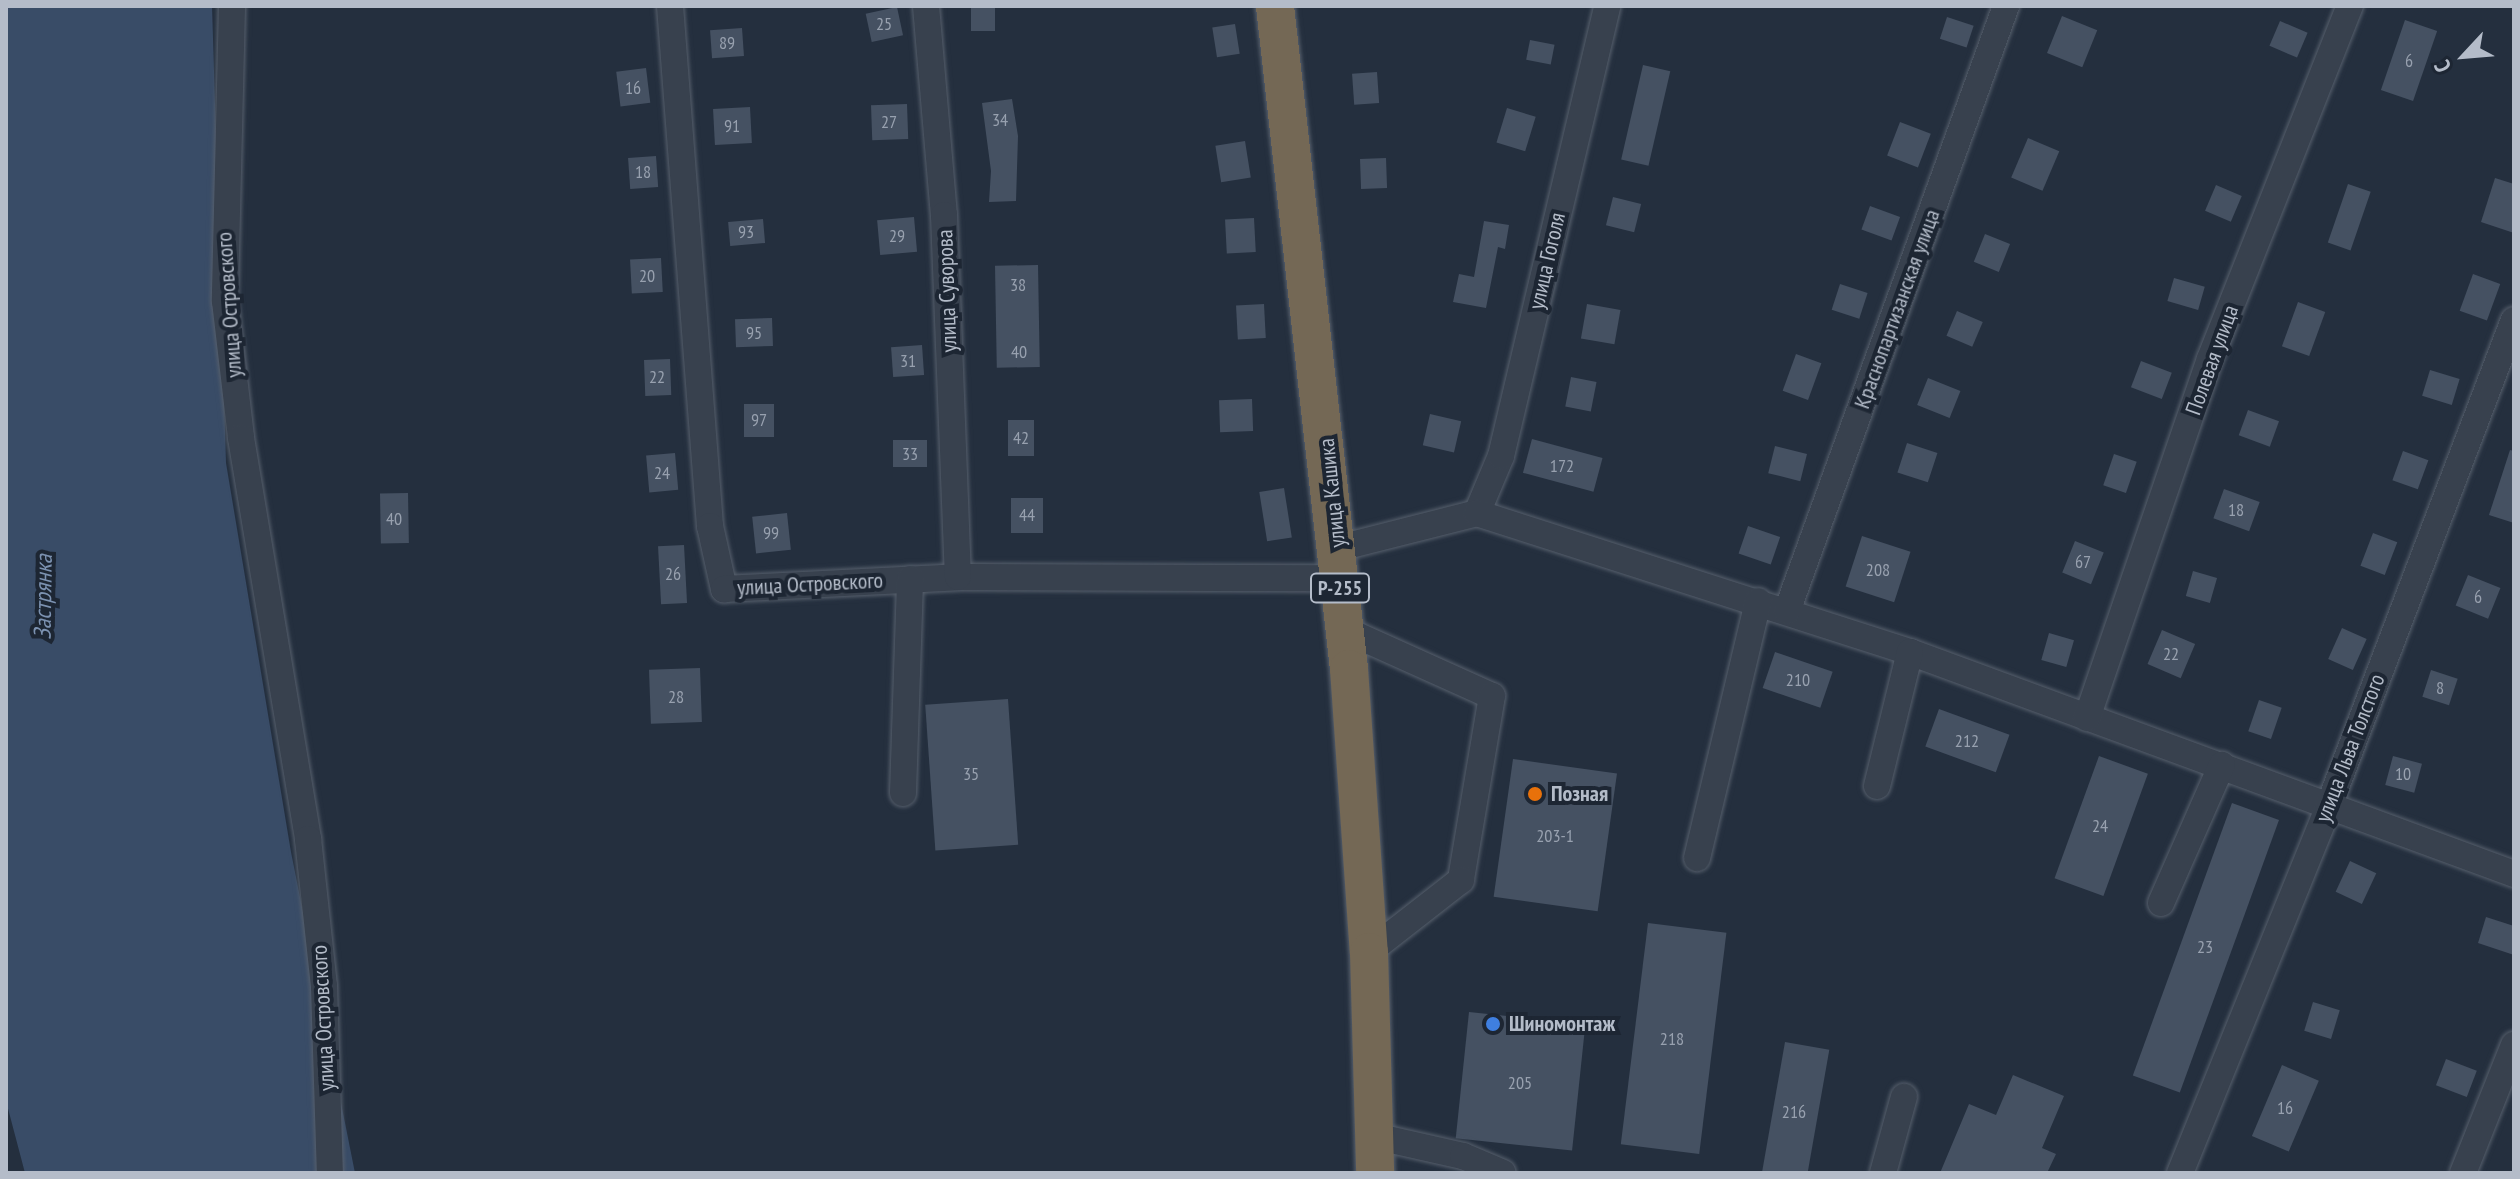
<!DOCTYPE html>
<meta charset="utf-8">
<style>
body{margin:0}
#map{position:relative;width:2520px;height:1179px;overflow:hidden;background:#242f3e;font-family:"PT Sans Narrow",sans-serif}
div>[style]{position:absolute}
.water>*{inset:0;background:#394c67}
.building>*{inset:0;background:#455162;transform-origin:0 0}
.roads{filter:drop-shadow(0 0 2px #565f6c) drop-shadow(0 0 2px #565f6c)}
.minor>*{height:26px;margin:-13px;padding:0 13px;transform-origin:13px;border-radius:13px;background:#38414e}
.highway>*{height:38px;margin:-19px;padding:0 19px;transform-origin:19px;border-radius:19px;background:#746855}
.dots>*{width:22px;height:22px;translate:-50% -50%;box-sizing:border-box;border:4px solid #1d2633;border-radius:50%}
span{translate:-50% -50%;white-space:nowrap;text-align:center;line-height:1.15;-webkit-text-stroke:8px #1d2633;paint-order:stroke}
.number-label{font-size:18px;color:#98a1af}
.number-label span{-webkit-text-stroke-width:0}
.shield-label span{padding:2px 6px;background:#1d2633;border:2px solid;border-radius:6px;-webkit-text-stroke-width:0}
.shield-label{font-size:20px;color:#b4bcc9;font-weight:700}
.street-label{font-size:22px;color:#b4bcc9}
.poi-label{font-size:22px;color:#b4bcc9;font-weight:700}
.left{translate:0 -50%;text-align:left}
.water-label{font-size:24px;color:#7c92b1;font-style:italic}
.frame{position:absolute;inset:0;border:8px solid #b4bcc9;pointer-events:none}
.north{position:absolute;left:2424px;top:16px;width:80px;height:80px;-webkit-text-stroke:6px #1d2633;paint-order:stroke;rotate:244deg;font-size:22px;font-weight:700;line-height:32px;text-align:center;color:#b4bcc9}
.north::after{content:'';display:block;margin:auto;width:28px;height:36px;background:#b4bcc9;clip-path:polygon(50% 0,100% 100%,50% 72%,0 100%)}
</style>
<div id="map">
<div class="water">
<div style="clip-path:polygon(6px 6px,212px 6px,226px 463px,291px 852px,355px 1173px,25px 1173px,6px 1101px)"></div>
</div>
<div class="building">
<div style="left:971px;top:6px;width:24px;height:25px"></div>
<div style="left:897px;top:7px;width:29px;height:32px;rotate:78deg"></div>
<div style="left:2062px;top:16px;width:38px;height:40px;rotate:22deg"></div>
<div style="left:1947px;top:17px;width:28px;height:23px;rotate:18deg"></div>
<div style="left:2405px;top:20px;width:34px;height:74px;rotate:19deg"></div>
<div style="left:2280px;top:21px;width:30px;height:27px;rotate:23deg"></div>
<div style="left:1235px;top:24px;width:30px;height:23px;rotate:81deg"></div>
<div style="left:742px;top:28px;width:28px;height:32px;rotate:86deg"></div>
<div style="left:1530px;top:40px;width:25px;height:20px;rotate:11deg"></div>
<div style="left:1643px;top:65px;width:28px;height:97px;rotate:13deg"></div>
<div style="left:646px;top:68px;width:35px;height:30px;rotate:83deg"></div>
<div style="left:1377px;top:72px;width:31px;height:25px;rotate:86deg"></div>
<div style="clip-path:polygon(1012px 99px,1018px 136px,1016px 201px,989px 202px,991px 171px,982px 103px)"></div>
<div style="left:907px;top:104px;width:35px;height:36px;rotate:88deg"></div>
<div style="left:750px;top:107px;width:36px;height:37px;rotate:87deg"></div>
<div style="left:1507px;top:108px;width:30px;height:36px;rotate:17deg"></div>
<div style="left:1900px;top:122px;width:33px;height:36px;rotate:21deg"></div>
<div style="left:2028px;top:138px;width:34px;height:43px;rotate:23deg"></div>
<div style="left:1245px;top:141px;width:37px;height:30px;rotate:81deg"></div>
<div style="left:656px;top:156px;width:31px;height:28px;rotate:86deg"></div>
<div style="left:1386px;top:158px;width:30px;height:26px;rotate:88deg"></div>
<div style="clip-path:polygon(2495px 178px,2514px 184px,2514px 233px,2481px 222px)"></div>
<div style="left:2348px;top:184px;width:24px;height:62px;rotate:19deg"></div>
<div style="left:2216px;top:185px;width:28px;height:28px;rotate:23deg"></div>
<div style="left:1613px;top:197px;width:29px;height:29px;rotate:14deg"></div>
<div style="left:1870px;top:206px;width:32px;height:25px;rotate:20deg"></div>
<div style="left:914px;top:217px;width:35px;height:37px;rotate:85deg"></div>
<div style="left:1254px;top:218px;width:34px;height:29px;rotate:87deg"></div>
<div style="left:763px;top:219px;width:24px;height:35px;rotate:85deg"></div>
<div style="clip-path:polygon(1484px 221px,1509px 225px,1505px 249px,1498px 247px,1486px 308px,1453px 302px,1459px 274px,1474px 277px)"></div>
<div style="left:1985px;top:234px;width:27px;height:30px;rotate:22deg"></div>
<div style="left:661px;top:258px;width:34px;height:31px;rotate:87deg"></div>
<div style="left:1038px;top:265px;width:102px;height:43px;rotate:89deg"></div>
<div style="left:2473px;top:274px;width:29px;height:39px;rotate:20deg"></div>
<div style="left:2174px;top:278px;width:32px;height:24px;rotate:16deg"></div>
<div style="left:1840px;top:284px;width:29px;height:27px;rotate:18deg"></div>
<div style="left:2298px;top:302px;width:29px;height:47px;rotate:20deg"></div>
<div style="left:1264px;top:304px;width:34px;height:28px;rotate:87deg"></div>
<div style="left:1587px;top:304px;width:34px;height:35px;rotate:10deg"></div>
<div style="left:1957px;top:311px;width:28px;height:27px;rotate:23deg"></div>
<div style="left:772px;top:318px;width:28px;height:37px;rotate:88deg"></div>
<div style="left:922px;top:345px;width:30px;height:31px;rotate:86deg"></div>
<div style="left:1796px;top:354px;width:27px;height:39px;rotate:20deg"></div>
<div style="left:670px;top:359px;width:36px;height:26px;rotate:88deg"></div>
<div style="left:2141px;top:361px;width:33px;height:28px;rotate:21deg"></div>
<div style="left:2430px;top:370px;width:31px;height:27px;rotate:17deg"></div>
<div style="left:1571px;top:377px;width:26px;height:30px;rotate:11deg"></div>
<div style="left:1928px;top:378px;width:35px;height:29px;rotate:22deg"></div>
<div style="left:1252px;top:399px;width:32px;height:33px;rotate:88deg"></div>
<div style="left:744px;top:404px;width:30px;height:33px"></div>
<div style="left:2248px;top:410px;width:33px;height:27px;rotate:20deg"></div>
<div style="left:1430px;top:414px;width:32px;height:32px;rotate:13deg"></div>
<div style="left:1008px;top:420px;width:26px;height:36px"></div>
<div style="left:1532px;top:439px;width:73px;height:35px;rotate:15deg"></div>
<div style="left:893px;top:440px;width:34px;height:27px"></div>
<div style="left:1907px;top:443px;width:32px;height:31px;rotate:18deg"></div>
<div style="left:1775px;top:446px;width:33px;height:28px;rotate:14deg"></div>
<div style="clip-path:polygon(2510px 450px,2514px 451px,2514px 523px,2489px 515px)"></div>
<div style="left:2403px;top:451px;width:27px;height:31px;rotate:20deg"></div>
<div style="left:675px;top:453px;width:37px;height:29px;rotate:85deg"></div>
<div style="left:2114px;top:454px;width:24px;height:33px;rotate:19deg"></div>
<div style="left:1284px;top:488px;width:50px;height:25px;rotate:81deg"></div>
<div style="left:2224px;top:489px;width:38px;height:31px;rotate:20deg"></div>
<div style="left:408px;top:493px;width:50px;height:28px;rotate:89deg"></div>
<div style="left:1011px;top:498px;width:32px;height:35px"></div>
<div style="left:787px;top:513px;width:37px;height:35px;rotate:84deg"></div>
<div style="left:1748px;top:526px;width:34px;height:29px;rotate:19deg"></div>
<div style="left:2373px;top:533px;width:26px;height:35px;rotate:21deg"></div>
<div style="left:1862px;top:536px;width:51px;height:53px;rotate:18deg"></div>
<div style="left:2075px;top:541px;width:31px;height:34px;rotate:22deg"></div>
<div style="left:684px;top:545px;width:58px;height:26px;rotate:87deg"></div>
<div style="left:2193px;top:571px;width:25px;height:26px;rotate:16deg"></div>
<div style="left:2468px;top:575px;width:35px;height:33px;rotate:22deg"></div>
<div style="left:2342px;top:628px;width:27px;height:34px;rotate:24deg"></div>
<div style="left:2162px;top:630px;width:36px;height:37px;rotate:23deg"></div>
<div style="left:2049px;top:633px;width:26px;height:28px;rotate:16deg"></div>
<div style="left:1775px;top:652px;width:61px;height:38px;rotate:19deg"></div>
<div style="left:700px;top:668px;width:54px;height:51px;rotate:88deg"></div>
<div style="left:2431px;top:670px;width:28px;height:28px;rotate:18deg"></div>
<div style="left:1008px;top:699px;width:146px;height:83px;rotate:86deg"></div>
<div style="left:2259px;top:700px;width:24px;height:33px;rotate:19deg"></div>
<div style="left:1939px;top:709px;width:75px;height:40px;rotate:20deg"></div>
<div style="left:2099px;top:756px;width:52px;height:130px;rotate:20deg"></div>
<div style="left:2393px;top:756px;width:30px;height:30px;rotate:15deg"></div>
<div style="left:1513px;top:759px;width:105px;height:139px;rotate:8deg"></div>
<div style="left:2232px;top:803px;width:50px;height:290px;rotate:20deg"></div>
<div style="left:2350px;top:861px;width:29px;height:34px;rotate:25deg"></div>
<div style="clip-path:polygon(2486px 917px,2514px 926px,2514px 955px,2478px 943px)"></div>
<div style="left:1648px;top:923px;width:79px;height:223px;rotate:7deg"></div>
<div style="left:2313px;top:1002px;width:28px;height:30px;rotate:17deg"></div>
<div style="left:1469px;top:1012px;width:117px;height:127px;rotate:6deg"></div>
<div style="left:1785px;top:1042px;width:45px;height:133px;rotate:10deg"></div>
<div style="left:2446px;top:1059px;width:33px;height:28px;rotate:21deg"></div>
<div style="left:2282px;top:1065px;width:40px;height:77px;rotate:23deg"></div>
<div style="clip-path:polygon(2013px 1075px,2064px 1096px,2042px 1148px,2056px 1154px,2047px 1173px,1940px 1173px,1969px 1104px,1996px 1115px)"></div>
</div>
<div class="roads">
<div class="minor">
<div style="left:232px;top:6px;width:295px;rotate:91.4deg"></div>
<div style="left:225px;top:301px;width:138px;rotate:83.3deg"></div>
<div style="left:241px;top:438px;width:407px;rotate:80.5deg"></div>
<div style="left:308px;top:839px;width:148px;rotate:83.8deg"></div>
<div style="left:324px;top:986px;width:187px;rotate:88.2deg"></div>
<div style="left:670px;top:6px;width:522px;rotate:85.6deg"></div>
<div style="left:710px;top:526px;width:65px;rotate:77.5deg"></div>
<div style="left:724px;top:589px;width:234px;rotate:-2.9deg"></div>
<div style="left:958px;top:577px;width:380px;rotate:0.2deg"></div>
<div style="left:926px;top:6px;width:210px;rotate:85.1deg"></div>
<div style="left:944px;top:215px;width:362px;rotate:87.8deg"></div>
<div style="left:1477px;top:513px;width:62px;rotate:-67.2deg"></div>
<div style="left:1501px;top:456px;width:462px;rotate:-76.7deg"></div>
<div style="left:1339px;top:548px;width:142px;rotate:-14.2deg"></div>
<div style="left:1477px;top:513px;width:455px;rotate:17.8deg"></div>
<div style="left:1910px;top:652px;width:644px;rotate:20.18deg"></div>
<div style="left:1787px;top:611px;width:643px;rotate:-70.1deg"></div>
<div style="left:1345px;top:630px;width:161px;rotate:24.2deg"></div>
<div style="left:1492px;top:696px;width:187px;rotate:99.6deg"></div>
<div style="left:1461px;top:880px;width:117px;rotate:142deg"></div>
<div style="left:2087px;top:718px;width:379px;rotate:-71.1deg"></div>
<div style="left:2210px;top:359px;width:380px;rotate:-68.4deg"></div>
<div style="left:1877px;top:786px;width:138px;rotate:-76.2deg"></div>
<div style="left:903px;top:793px;width:214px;rotate:-88.1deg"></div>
<div style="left:1697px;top:858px;width:264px;rotate:-76.6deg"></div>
<div style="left:2161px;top:903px;width:151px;rotate:-66.2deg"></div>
<div style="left:1374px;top:1136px;width:91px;rotate:12.7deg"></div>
<div style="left:1463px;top:1156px;width:43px;rotate:23deg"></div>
<div style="left:1883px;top:1173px;width:79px;rotate:-74.6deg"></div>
<div style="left:2180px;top:1173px;width:394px;rotate:-67.9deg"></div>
<div style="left:2328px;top:808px;width:522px;rotate:-69.14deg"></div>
<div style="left:2463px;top:1173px;width:138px;rotate:-68.3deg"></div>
</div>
<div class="highway">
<div style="left:1275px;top:6px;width:667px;rotate:83.63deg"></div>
<div style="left:1349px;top:669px;width:284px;rotate:86deg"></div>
<div style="left:1369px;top:952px;width:221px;rotate:88.4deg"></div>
</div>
</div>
<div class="dots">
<div style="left:1535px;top:794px;background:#e8710a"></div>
<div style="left:1493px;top:1024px;background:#3f7fe0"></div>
</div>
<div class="number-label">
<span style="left:884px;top:24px">25</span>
<span style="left:727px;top:43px">89</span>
<span style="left:2409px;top:61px">6</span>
<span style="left:633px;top:88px">16</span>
<span style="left:1000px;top:120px">34</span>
<span style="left:889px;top:122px">27</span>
<span style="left:732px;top:126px">91</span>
<span style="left:643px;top:172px">18</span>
<span style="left:746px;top:232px">93</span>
<span style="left:897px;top:236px">29</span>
<span style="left:647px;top:276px">20</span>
<span style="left:1018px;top:285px">38</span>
<span style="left:754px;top:333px">95</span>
<span style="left:1019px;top:352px">40</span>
<span style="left:908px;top:361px">31</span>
<span style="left:657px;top:377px">22</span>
<span style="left:759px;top:420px">97</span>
<span style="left:1021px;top:438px">42</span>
<span style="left:910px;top:454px">33</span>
<span style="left:1562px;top:466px">172</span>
<span style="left:662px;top:473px">24</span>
<span style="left:2236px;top:510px">18</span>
<span style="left:1027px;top:515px">44</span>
<span style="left:394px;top:519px">40</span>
<span style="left:771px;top:533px">99</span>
<span style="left:2083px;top:562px">67</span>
<span style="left:1878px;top:570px">208</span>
<span style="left:673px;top:574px">26</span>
<span style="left:2478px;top:597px">6</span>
<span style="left:2171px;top:654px">22</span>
<span style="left:1798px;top:680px">210</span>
<span style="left:2440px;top:688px">8</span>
<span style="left:676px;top:697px">28</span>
<span style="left:1967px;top:741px">212</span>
<span style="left:971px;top:774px">35</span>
<span style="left:2403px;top:774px">10</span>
<span style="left:2100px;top:826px">24</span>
<span style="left:1555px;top:836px">203-1</span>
<span style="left:2205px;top:947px">23</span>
<span style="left:1672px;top:1039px">218</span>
<span style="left:1520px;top:1083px">205</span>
<span style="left:2285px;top:1108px">16</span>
<span style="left:1794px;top:1112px">216</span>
</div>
<div class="shield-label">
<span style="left:1340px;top:588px">Р-255</span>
</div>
<div class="street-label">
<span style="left:1547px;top:261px;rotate:-77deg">улица Гоголя</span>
<span style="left:947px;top:291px;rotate:-92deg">улица Суворова</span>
<span style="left:229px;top:305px;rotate:-94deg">улица Островского</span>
<span style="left:1897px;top:309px;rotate:-70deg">Краснопартизанская улица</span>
<span style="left:2212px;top:360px;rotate:-70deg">Полевая улица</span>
<span style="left:1332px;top:493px;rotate:-96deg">улица Кашика</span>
<span style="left:810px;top:584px;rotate:-3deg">улица Островского</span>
<span style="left:2350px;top:748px;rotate:-69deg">улица Льва Толстого</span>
<span style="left:323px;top:1018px;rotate:-93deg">улица Островского</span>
</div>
<div class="poi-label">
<span class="left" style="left:1551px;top:794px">Позная</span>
<span class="left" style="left:1509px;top:1024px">Шиномонтаж</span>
</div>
<div class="water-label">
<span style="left:43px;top:597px;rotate:-89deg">Застрянка</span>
</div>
<div class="frame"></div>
<div class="north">С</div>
</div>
